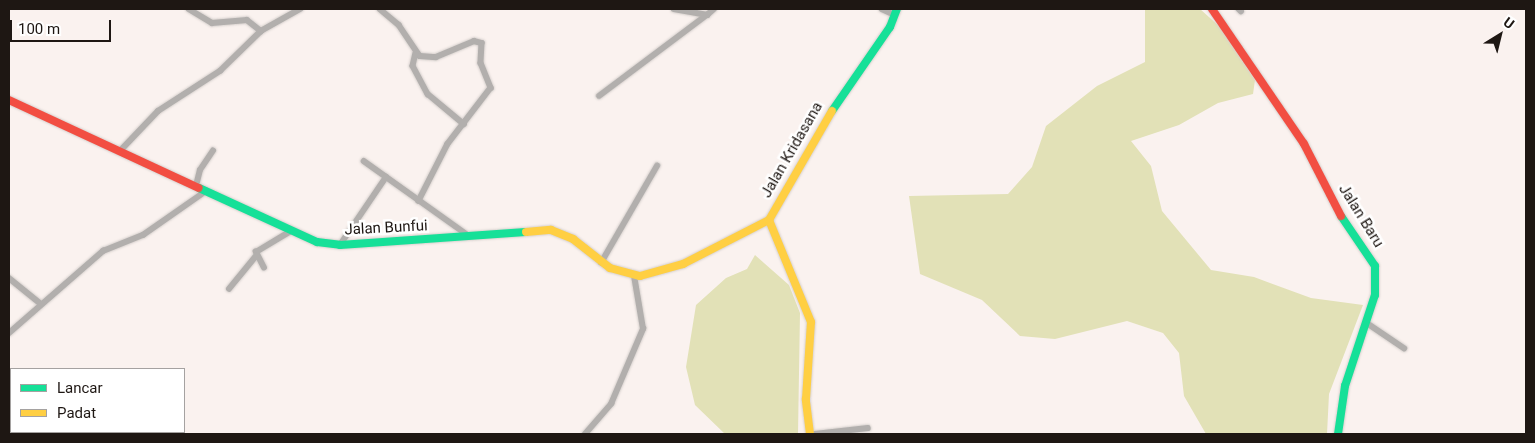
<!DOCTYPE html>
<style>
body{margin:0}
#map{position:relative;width:1535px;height:443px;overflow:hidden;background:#faf2ef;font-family:Roboto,sans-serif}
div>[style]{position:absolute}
.green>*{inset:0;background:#e2e1b7}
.roads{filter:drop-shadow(0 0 1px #d6d0cd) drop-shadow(0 0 1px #d6d0cd)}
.street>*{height:5.5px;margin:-2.75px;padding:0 2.75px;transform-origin:2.75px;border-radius:2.75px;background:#b2afad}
.fast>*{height:8px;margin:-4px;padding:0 4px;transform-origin:4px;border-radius:4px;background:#16e098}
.slow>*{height:8px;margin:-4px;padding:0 4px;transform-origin:4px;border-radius:4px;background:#ffcf43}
.jam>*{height:8px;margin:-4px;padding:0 4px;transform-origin:4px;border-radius:4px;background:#f24e42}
span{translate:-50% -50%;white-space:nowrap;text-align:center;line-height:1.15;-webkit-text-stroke:5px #fff;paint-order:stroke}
.street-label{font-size:15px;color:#1e1713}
.frame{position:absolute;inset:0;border:10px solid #1e1713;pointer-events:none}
.legend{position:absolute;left:10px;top:368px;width:175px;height:65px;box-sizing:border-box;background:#fff;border:1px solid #a5a2a1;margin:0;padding:6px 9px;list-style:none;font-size:15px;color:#1e1713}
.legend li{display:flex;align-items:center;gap:10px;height:25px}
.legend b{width:25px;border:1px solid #a5a2a1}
.north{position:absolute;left:1475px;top:10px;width:50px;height:50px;-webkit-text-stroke:4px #fff;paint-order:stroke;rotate:36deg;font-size:14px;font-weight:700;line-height:20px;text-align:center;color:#1e1713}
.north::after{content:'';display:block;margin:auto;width:18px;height:22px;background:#1e1713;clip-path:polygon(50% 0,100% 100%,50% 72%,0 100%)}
.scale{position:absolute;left:10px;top:20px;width:101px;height:22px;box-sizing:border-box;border:2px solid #1e1713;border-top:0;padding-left:6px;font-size:15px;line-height:18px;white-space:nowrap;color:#1e1713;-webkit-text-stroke:4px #fff;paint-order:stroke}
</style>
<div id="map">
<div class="green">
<div style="clip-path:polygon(1145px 9px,1200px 9px,1219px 26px,1255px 80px,1253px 94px,1218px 103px,1179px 125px,1131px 141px,1151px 166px,1162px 211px,1211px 270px,1254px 277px,1311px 298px,1363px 305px,1329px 394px,1327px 434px,1206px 434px,1184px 396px,1179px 353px,1163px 333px,1127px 321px,1055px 339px,1020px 336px,982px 300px,920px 274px,909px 196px,1008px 194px,1032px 167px,1046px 126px,1097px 86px,1145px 62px)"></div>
<div style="clip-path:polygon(755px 255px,789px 285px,800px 313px,798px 434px,725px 434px,695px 405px,686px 367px,696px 305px,726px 278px,747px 269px)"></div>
</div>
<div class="roads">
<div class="street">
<div style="left:189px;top:9px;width:27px;rotate:31deg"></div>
<div style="left:212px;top:23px;width:35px;rotate:-5deg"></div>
<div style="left:247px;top:20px;width:18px;rotate:38deg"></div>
<div style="left:380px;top:9px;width:25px;rotate:40deg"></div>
<div style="left:399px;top:25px;width:37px;rotate:56deg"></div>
<div style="left:420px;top:56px;width:16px;rotate:4deg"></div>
<div style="left:436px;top:57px;width:41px;rotate:-22.8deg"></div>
<div style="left:474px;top:41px;width:8px;rotate:14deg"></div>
<div style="left:482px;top:43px;width:20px;rotate:93deg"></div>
<div style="left:481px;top:63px;width:27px;rotate:68deg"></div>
<div style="left:491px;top:88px;width:71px;rotate:127.5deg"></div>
<div style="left:448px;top:144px;width:64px;rotate:117deg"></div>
<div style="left:674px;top:9px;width:34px;rotate:10deg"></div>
<div style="left:707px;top:15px;width:9px;rotate:-41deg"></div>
<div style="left:882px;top:9px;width:14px;rotate:25deg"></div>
<div style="left:1239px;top:9px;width:3px;rotate:45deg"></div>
<div style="left:416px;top:53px;width:13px;rotate:103deg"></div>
<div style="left:413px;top:66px;width:32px;rotate:62deg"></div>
<div style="left:428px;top:94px;width:47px;rotate:39.8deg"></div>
<div style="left:599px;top:96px;width:135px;rotate:-36.9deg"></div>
<div style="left:122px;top:149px;width:52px;rotate:-46.5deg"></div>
<div style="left:158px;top:111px;width:74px;rotate:-32.8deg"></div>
<div style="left:220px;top:71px;width:57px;rotate:-44.3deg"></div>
<div style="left:261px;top:31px;width:45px;rotate:-29.4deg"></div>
<div style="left:364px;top:161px;width:129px;rotate:35.5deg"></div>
<div style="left:196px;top:186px;width:16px;rotate:-76deg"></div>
<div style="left:200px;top:170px;width:23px;rotate:-56deg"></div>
<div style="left:340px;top:245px;width:82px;rotate:-55.9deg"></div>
<div style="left:601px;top:263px;width:112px;rotate:-60deg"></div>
<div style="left:264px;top:268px;width:18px;rotate:-117deg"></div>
<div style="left:256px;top:252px;width:39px;rotate:-31deg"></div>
<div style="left:9px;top:278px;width:40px;rotate:39deg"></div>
<div style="left:229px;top:289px;width:43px;rotate:-50.7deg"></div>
<div style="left:1367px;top:323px;width:45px;rotate:34deg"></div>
<div style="left:9px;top:333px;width:125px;rotate:-41.1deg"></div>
<div style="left:103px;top:251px;width:43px;rotate:-21.8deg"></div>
<div style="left:143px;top:235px;width:77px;rotate:-34.9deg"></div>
<div style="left:585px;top:434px;width:40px;rotate:-49deg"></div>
<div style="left:611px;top:404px;width:82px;rotate:-66.9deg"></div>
<div style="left:643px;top:329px;width:54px;rotate:-99.6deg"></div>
<div style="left:815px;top:434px;width:53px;rotate:-6.5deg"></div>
</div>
<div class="fast">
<div style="left:832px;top:111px;width:102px;rotate:-55.4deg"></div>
<div style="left:890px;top:27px;width:19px;rotate:-69deg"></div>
<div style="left:199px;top:188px;width:130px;rotate:24.6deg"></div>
<div style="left:317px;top:242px;width:23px;rotate:7deg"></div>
<div style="left:340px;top:245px;width:186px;rotate:-4deg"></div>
<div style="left:1338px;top:434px;width:49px;rotate:-81.7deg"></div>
<div style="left:1345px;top:386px;width:96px;rotate:-71.8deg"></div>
<div style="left:1375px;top:295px;width:29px;rotate:-90deg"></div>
<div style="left:1375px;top:266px;width:60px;rotate:-124.2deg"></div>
</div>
<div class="slow">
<div style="left:526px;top:232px;width:25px;rotate:-5deg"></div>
<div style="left:551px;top:230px;width:24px;rotate:22deg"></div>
<div style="left:573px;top:239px;width:47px;rotate:38.1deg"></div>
<div style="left:610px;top:268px;width:31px;rotate:15deg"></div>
<div style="left:640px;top:276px;width:45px;rotate:-15.6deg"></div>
<div style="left:683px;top:264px;width:97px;rotate:-27.1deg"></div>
<div style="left:810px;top:434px;width:35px;rotate:-97deg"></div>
<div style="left:806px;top:399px;width:77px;rotate:-86.3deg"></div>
<div style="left:811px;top:322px;width:110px;rotate:-112.4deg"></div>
<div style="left:769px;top:220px;width:126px;rotate:-60deg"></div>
</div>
<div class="jam">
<div style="left:1212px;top:9px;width:163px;rotate:55.7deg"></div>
<div style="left:1304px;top:144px;width:81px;rotate:62.8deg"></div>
<div style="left:9px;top:100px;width:209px;rotate:24.9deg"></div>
</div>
</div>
<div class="street-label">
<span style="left:792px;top:150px;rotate:-60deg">Jalan Kridasana</span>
<span style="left:1361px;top:216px;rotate:58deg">Jalan Baru</span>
<span style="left:386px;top:228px;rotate:-3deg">Jalan Bunfui</span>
</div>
<div class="frame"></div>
<ul class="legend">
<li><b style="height:6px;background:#16e098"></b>Lancar</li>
<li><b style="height:6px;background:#ffcf43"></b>Padat</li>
</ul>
<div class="north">U</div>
<div class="scale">100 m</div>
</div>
